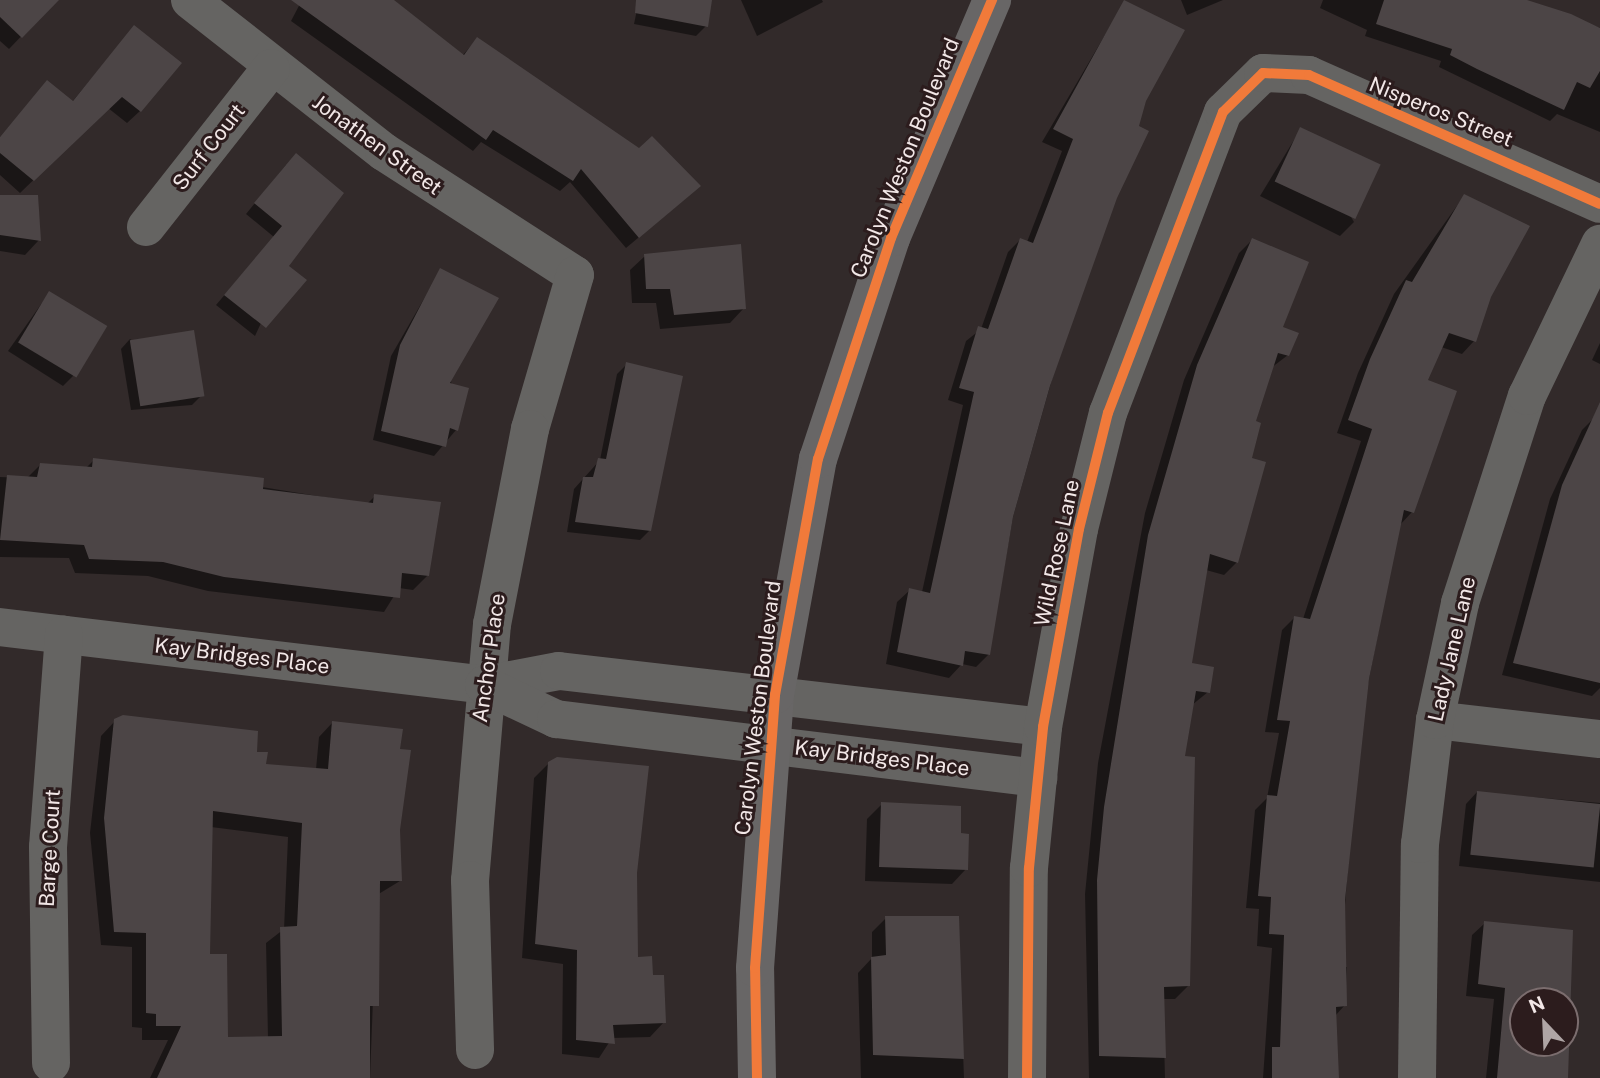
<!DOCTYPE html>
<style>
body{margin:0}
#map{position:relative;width:1600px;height:1078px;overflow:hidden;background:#322a2a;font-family:"Public Sans",sans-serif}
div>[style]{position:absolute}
.shadow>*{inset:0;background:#0007}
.building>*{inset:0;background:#4c4546;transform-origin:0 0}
.street>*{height:38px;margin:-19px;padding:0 19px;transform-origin:19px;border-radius:19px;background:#656462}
.secondary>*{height:38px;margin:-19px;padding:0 19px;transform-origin:19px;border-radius:19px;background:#686666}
.cycleway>*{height:10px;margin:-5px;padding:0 5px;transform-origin:5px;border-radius:5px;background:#f17a3a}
span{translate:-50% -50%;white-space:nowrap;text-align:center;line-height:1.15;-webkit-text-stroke:6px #2c1c1d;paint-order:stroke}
.street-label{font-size:21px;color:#f2e7e7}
.north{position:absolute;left:1509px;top:987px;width:70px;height:70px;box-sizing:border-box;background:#2c1c1d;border:2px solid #7b6d6e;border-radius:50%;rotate:337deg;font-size:19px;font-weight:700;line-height:28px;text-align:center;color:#f2e7e7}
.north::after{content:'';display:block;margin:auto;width:24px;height:32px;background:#afa5a5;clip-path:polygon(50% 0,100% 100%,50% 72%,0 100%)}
</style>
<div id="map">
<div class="shadow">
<div style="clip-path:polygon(0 0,56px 0,9px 49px,0 41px)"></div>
<div style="clip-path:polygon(302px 0,391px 0,462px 56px,477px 39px,686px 198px,626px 248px,570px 182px,560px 191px,481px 142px,473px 151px,291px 21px)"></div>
<div style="clip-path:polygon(639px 0,710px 0,706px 26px,696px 36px,634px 24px)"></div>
<div style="clip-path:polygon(741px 0,822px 0,823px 2px,757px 36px)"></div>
<div style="clip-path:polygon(1181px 0,1223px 0,1187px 15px)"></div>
<div style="clip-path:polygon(1323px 0,1521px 0,1600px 28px,1600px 132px,1557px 114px,1550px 121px,1439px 67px,1441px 61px,1365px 36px,1367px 30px,1320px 8px)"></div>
<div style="clip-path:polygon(1125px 1px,1115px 197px,1062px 344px,1013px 517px,989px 654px,976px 667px,962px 664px,949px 678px,886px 664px,897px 602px,910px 590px,922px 592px,963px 405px,948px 400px,966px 341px,981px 329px,1008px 252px,1020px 240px,1027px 242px,1062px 151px,1042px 142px)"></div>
<div style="clip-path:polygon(134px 27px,140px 111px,127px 123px,108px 108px,20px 193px,0 175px,0 137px,47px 82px,72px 102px)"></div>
<div style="clip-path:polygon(1300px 130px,1354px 222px,1340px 236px,1260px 196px)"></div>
<div style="clip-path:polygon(286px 165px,287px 267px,255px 336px,216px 305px,274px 237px,246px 214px)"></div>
<div style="clip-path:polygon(0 196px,39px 240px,25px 255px,0 251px)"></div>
<div style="clip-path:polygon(1464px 196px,1489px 296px,1474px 341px,1462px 354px,1441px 347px,1425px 381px,1412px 512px,1399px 526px,1359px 730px,1340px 967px,1347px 967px,1345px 1005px,1335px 1016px,1338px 1078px,1263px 1078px,1272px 948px,1257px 946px,1259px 909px,1246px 908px,1255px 810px,1267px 798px,1279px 733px,1265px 732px,1282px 630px,1294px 618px,1303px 619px,1361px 441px,1337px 433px,1358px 373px,1394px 294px)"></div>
<div style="clip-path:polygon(1252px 240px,1288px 355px,1271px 368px,1254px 423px,1237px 562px,1224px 575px,1206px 570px,1190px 664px,1208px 692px,1192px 705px,1183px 758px,1188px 986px,1175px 999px,1163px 999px,1165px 1078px,1089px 1078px,1085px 894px,1098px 763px,1145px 513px,1184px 380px,1239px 253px)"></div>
<div style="clip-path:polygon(645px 256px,744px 308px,730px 323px,660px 329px,656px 303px,632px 303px,630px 270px)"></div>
<div style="clip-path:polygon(440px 271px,456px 430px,434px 456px,373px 440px,391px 356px)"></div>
<div style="clip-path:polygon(49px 293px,73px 376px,63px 386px,8px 351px)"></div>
<div style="clip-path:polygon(130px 339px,202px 395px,192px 405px,131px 410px,121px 349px)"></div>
<div style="clip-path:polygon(1600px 343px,1600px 364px,1592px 360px)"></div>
<div style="clip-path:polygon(627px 364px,650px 530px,640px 540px,567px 532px,574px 489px,600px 460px,617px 374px)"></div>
<div style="clip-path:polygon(1594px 418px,1600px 420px,1600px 688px,1592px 696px,1502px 675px,1550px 499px,1582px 430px)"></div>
<div style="clip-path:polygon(94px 460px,367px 504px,375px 496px,428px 575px,413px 590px,399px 588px,384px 612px,208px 591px,148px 576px,75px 573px,69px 558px,0 557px,0 477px,27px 478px,41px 464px,86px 468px)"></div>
<div style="clip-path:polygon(evenodd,115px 721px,255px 754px,264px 765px,316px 769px,319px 737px,333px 722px,398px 750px,400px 881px,377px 895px,370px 1078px,150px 1078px,168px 1040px,142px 1040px,142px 1028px,132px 1027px,132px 947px,101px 945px,90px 833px,101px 736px,115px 721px,211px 827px,288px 837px,284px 929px,266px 943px,268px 1038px,227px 1039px,209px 956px,211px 827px)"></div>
<div style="clip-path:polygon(549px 763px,635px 873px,636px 959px,651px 976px,664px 1022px,650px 1037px,612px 1038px,599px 1058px,562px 1054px,563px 964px,522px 958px,534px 778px)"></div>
<div style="clip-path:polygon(1477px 792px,1600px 803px,1600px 882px,1459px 866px,1466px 804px)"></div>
<div style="clip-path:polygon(882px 804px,959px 835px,966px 869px,952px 884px,865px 881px,867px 819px)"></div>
<div style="clip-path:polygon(958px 917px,964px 1078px,861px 1078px,858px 973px,872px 958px,872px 932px,886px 918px)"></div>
<div style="clip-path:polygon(evenodd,1485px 923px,1571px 932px,1565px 1078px,1486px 1078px,1494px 999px,1466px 996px,1472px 935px,1485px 923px,1523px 1001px,1565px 1001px,1565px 1043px,1523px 1043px,1523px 1001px)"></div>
</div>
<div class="building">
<div style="clip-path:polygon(0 0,59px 0,22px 38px,0 17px)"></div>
<div style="clip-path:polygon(291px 0,394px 0,464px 55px,477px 37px,639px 148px,652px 136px,701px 186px,639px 238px,581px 169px,573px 181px,493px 130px,486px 140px)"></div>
<div style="clip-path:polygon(636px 0,712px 0,708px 27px,635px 13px)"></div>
<div style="clip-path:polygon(1124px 0,1185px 30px,1146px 101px,1139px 126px,1149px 131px,1117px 198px,1050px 386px,1013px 517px,990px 655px,965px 651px,963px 666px,897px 652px,909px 588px,930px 593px,974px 392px,959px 388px,978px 326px,988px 329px,1020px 238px,1033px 243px,1073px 139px,1053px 129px)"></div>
<div style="clip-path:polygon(1384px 0,1527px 0,1571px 14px,1600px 28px,1600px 71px,1590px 88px,1577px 82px,1564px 110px,1477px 69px,1450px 55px,1452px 49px,1376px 24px)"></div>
<div style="clip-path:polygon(134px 25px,182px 63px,141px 112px,122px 97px,34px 181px,0 153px,0 137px,47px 80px,73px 101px)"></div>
<div style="left:1300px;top:127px;width:89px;height:60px;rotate:25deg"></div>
<div style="clip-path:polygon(296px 153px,344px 193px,289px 266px,307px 280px,266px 328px,224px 295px,282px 226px,254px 203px)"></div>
<div style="clip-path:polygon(1464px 194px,1530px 226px,1491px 297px,1476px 342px,1449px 333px,1428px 380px,1457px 391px,1414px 513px,1404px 510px,1369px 679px,1345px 900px,1347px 1006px,1336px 1007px,1339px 1078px,1272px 1078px,1272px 1047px,1280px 1047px,1284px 935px,1269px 934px,1271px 897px,1258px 896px,1267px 795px,1277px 796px,1290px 721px,1277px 720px,1294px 616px,1310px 619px,1372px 429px,1348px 420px,1370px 359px,1406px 280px,1412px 282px)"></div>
<div style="clip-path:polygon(0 195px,38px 195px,41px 241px,0 235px)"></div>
<div style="clip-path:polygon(1252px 238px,1309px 262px,1283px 327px,1299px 333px,1289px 356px,1278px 353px,1256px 421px,1261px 423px,1252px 458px,1266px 462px,1238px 563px,1210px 554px,1192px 663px,1214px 667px,1210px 693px,1196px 691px,1185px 756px,1195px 757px,1190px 986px,1164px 987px,1166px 1058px,1099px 1056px,1097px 880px,1104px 807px,1148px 535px,1197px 365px)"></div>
<div style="clip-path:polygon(741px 244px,746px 309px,674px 315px,670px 289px,646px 289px,644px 254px)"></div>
<div style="clip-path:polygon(440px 268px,499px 298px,450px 383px,469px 388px,458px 431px,450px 428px,446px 447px,381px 431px,400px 345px)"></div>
<div style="left:49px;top:291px;width:68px;height:60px;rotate:31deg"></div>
<div style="left:194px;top:330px;width:67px;height:65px;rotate:81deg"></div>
<div style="clip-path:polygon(626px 362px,683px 376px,651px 531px,575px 522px,583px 477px,593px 477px,598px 458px,606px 459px)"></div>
<div style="clip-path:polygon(1600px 402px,1600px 683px,1513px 663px,1562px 485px)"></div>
<div style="clip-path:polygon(93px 458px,264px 478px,263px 489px,373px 503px,374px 494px,441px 502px,429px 576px,402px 573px,400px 598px,224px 577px,163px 562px,89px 559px,84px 545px,0 540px,7px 475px,37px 477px,40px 463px,92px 467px)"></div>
<div style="clip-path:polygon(evenodd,123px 715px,258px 731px,257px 752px,268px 752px,266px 764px,328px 769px,332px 721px,403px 729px,400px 749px,411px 750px,400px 830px,402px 881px,380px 881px,379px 1006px,370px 1006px,370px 1078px,157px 1078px,181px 1026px,156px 1026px,156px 1014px,146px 1013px,146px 933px,114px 932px,104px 818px,114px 719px,123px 715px,213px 811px,302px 823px,297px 926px,280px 927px,282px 1036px,228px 1037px,227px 954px,210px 954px,213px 811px)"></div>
<div style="clip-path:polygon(557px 757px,649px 766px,637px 873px,638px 957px,652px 956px,653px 975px,664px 975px,666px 1023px,613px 1025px,615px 1044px,576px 1040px,577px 950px,535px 944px,548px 762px)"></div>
<div style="left:1477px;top:791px;width:124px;height:64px;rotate:6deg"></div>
<div style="clip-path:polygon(881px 802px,961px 806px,961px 833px,969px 834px,968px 870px,879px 867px)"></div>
<div style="clip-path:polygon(885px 916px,959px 916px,964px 1059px,873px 1055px,871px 957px,886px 955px)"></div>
<div style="clip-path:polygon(evenodd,1484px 921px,1573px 930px,1568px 1078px,1497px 1078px,1505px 988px,1478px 984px,1484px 921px,1523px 1001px,1565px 1001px,1565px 1043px,1523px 1043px,1523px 1001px)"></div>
</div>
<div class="street">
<div style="left:190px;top:0;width:246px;rotate:38.1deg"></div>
<div style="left:384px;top:152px;width:227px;rotate:32.8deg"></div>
<div style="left:575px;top:275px;width:160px;rotate:106.3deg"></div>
<div style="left:530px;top:429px;width:199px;rotate:101deg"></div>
<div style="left:492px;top:624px;width:257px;rotate:94.9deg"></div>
<div style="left:470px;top:880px;width:170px;rotate:88.3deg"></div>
<div style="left:146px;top:227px;width:202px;rotate:-51.8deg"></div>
<div style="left:0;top:627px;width:487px;rotate:6.8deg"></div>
<div style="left:484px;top:685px;width:76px;rotate:-10.6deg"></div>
<div style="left:559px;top:671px;width:487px;rotate:6.6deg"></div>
<div style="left:484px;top:685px;width:80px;rotate:25.3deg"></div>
<div style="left:556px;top:719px;width:486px;rotate:7deg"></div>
<div style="left:1435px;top:720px;width:166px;rotate:6.6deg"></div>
<div style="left:51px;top:1063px;width:216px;rotate:-90.8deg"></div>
<div style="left:48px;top:847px;width:213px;rotate:-85.7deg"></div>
<div style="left:1027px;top:1078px;width:210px;rotate:-89.5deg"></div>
<div style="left:1029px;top:868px;width:142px;rotate:-84.3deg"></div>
<div style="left:1043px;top:727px;width:201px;rotate:-79.7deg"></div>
<div style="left:1079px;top:529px;width:120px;rotate:-76deg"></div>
<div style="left:1108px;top:413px;width:322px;rotate:-69.1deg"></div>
<div style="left:1223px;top:112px;width:56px;rotate:-44.3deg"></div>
<div style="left:1263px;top:73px;width:46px;rotate:2.5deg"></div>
<div style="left:1309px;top:75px;width:318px;rotate:23.9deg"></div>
<div style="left:1417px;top:1078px;width:234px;rotate:-89.3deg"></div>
<div style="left:1420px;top:844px;width:125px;rotate:-83.1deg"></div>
<div style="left:1435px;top:720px;width:120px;rotate:-77.9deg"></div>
<div style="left:1460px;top:603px;width:218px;rotate:-72.1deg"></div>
<div style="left:1527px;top:396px;width:169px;rotate:-64.3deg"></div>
</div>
<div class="secondary">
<div style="left:757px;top:1078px;width:110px;rotate:-91deg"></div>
<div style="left:755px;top:968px;width:274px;rotate:-85.8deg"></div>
<div style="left:775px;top:695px;width:240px;rotate:-79.7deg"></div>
<div style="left:818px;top:459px;width:233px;rotate:-71.7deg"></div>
<div style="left:891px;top:238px;width:259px;rotate:-67deg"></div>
</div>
<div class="cycleway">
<div style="left:757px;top:1078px;width:110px;rotate:-91deg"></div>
<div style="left:755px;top:968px;width:274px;rotate:-85.8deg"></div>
<div style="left:775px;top:695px;width:240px;rotate:-79.7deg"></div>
<div style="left:818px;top:459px;width:233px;rotate:-71.7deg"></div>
<div style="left:891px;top:238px;width:259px;rotate:-67deg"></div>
<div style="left:1027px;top:1078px;width:210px;rotate:-89.5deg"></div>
<div style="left:1029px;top:868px;width:142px;rotate:-84.3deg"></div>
<div style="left:1043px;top:727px;width:201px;rotate:-79.7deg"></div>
<div style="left:1079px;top:529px;width:120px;rotate:-76deg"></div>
<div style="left:1108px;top:413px;width:322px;rotate:-69.1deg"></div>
<div style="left:1223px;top:112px;width:56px;rotate:-44.3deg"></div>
<div style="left:1263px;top:73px;width:46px;rotate:2.5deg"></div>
<div style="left:1309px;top:75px;width:318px;rotate:23.9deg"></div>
</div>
<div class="street-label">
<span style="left:1441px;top:112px;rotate:22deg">Nisperos Street</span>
<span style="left:377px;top:145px;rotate:36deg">Jonathen Street</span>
<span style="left:209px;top:147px;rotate:-52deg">Surf Court</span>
<span style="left:905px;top:158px;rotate:-68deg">Carolyn Weston Boulevard</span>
<span style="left:1057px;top:553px;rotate:-78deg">Wild Rose Lane</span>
<span style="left:1452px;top:649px;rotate:-77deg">Lady Jane Lane</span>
<span style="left:242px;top:656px;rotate:7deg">Kay Bridges Place</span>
<span style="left:489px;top:658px;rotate:-82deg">Anchor Place</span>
<span style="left:758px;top:708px;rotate:-83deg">Carolyn Weston Boulevard</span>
<span style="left:882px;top:758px;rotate:7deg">Kay Bridges Place</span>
<span style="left:50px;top:848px;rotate:-87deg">Barge Court</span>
</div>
<div class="north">N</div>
</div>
